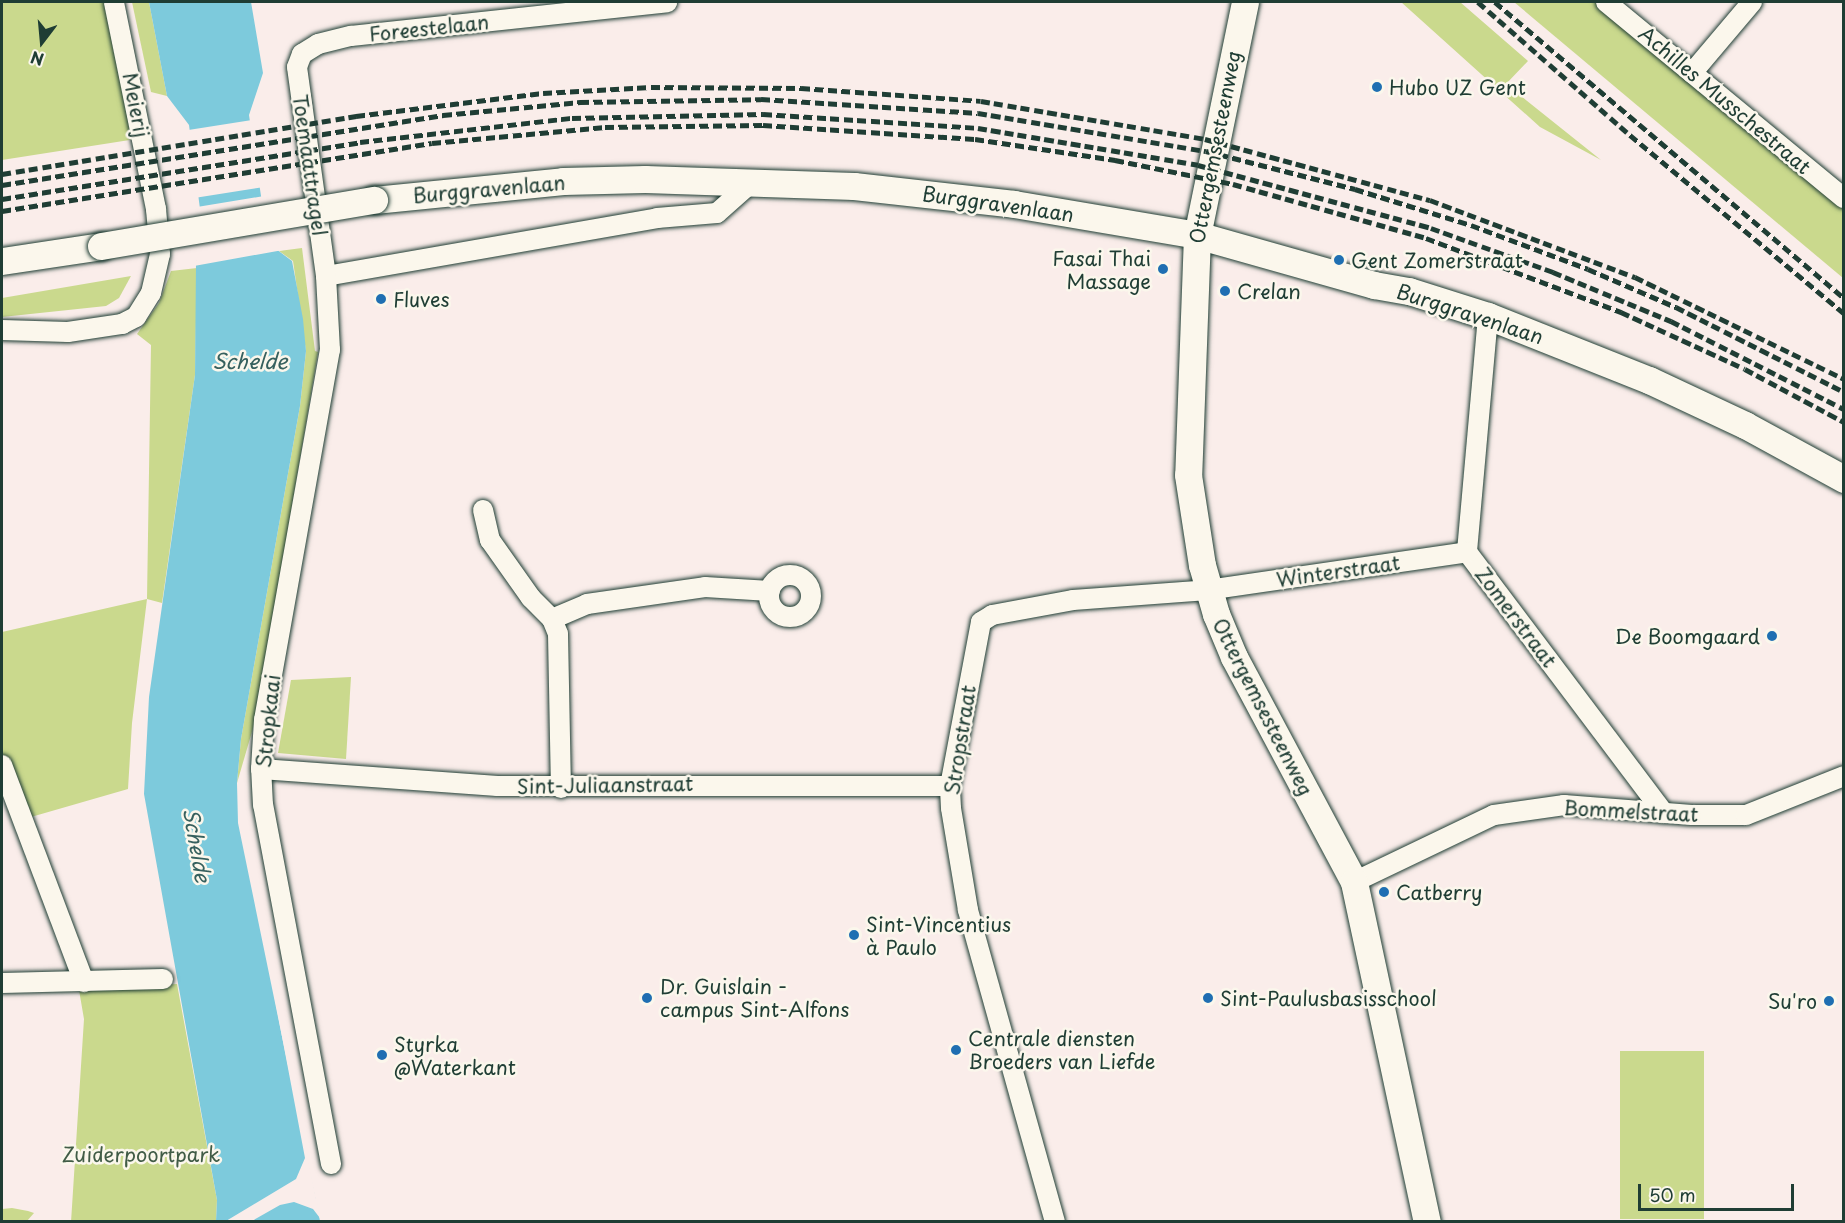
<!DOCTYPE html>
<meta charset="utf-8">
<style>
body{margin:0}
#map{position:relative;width:1845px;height:1223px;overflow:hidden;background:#faedea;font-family:"Playpen Sans",sans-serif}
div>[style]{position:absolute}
.green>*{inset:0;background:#cad98d;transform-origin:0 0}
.water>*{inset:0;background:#7dcadc}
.pier>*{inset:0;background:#faedea;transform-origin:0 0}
.roads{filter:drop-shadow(0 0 2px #1f3d34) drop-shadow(0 0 2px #1f3d34)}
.street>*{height:20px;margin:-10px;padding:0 10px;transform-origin:10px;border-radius:10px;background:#fbf7ec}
.street>.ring{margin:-10px;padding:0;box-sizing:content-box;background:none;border:20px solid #fbf7ec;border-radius:50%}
.secondary>*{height:27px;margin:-13.5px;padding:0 13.5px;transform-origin:13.5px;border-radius:13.5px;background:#fbf7ec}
.rail>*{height:4.5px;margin-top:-2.25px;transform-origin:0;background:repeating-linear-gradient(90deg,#1f3d34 0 9px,transparent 0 13.5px)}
.bridges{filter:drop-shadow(0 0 2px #1f3d34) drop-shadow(0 0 2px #1f3d34)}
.secondary-bridge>*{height:27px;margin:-13.5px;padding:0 13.5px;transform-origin:13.5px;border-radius:13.5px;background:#fbf7ec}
.dots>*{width:16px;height:16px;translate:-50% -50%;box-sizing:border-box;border:3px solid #fbf7ec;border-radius:50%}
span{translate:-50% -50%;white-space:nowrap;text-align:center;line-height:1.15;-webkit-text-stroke:5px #fbf7ec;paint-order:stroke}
.street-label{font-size:20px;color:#1f3d34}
.poi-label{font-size:20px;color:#1f3d34}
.left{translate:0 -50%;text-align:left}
.right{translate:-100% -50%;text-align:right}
.park-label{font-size:20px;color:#415c46}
.water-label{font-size:21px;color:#36605e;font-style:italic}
.frame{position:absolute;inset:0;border:3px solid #1f3d34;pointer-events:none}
.north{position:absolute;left:12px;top:12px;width:60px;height:60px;-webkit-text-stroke:4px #fbf7ec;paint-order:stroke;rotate:196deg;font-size:16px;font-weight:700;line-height:24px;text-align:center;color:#1f3d34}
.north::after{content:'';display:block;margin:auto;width:21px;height:27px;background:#1f3d34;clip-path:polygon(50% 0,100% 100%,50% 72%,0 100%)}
.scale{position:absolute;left:1638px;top:1184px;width:156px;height:27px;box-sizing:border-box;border:3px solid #1f3d34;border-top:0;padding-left:8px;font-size:18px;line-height:21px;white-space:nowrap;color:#1f3d34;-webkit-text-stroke:4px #fbf7ec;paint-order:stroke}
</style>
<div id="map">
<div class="green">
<div style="clip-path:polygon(2px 2px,106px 2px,136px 139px,2px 160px)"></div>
<div style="clip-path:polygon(132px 2px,149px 2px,167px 96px,151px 92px)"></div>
<div style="clip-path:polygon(1401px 2px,1460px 2px,1528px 61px,1506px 84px,1601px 160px,1540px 127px)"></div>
<div style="clip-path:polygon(1514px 2px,1598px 2px,1843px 204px,1843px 278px)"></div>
<div style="clip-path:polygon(302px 248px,315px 351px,318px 352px,256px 718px,237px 783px,241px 739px,300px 406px,306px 351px,293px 261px,279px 251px)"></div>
<div style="clip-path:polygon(197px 268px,195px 375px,162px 603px,147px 599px,132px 723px,128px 789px,31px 817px,2px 757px,2px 632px,147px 599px,151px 345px,137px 334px,159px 303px,171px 271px)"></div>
<div style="clip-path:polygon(131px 276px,119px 298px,106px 306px,2px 317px,2px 298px)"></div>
<div style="clip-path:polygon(351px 677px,346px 759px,278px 753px,291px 680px)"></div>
<div style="clip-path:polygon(177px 984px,217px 1200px,216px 1221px,71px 1222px,84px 1019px,79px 990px)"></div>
<div style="left:1620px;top:1051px;width:84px;height:168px"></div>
<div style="clip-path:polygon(12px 1208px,28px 1211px,34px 1213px,27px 1221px,2px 1220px,2px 1209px)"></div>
</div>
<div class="water">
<div style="clip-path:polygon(149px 2px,251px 2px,263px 73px,249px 115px,268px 243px,292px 261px,303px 319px,306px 351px,300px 406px,241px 739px,237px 783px,238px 823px,320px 1221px,216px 1221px,217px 1200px,144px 794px,149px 697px,195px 375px,196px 262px,205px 247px,189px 125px,167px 96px)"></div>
</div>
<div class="pier">
<div style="left:252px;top:120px;width:68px;height:66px;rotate:81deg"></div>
<div style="clip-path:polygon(264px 196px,271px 242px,283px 250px,194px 266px,202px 247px,197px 207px)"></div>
<div style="clip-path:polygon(244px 836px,316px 1199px,323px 1222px,313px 1209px,294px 1202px,280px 1205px,252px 1221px,226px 1221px,296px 1179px,305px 1158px)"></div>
</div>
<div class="roads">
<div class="street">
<div style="left:1606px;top:2px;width:308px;rotate:39.5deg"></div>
<div style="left:1692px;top:73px;width:93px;rotate:-49.8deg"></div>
<div style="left:326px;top:276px;width:336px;rotate:-9.9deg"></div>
<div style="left:657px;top:218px;width:60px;rotate:-4.8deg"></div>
<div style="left:717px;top:213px;width:47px;rotate:-41.5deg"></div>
<div style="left:1488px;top:316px;width:237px;rotate:95.1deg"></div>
<div style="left:1467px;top:552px;width:327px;rotate:53deg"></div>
<div style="left:2px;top:330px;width:66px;rotate:1.7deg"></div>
<div style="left:68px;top:332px;width:55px;rotate:-8.4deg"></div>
<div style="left:122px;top:324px;width:16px;rotate:-27deg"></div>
<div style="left:136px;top:317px;width:28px;rotate:-58deg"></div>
<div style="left:151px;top:293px;width:40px;rotate:-77deg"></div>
<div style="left:160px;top:254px;width:45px;rotate:-95.1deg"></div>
<div style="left:156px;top:209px;width:211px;rotate:-101.5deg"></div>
<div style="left:483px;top:510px;width:31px;rotate:77deg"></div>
<div style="left:490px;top:540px;width:71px;rotate:54.7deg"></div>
<div style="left:531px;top:598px;width:30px;rotate:45deg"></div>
<div style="left:552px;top:619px;width:16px;rotate:68deg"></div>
<div style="left:558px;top:634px;width:154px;rotate:88.9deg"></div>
<div class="ring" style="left:769px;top:575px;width:22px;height:22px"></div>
<div style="left:552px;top:619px;width:38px;rotate:-23deg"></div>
<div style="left:587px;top:604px;width:119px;rotate:-8.2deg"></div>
<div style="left:705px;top:587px;width:65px;rotate:3.5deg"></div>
<div style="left:2px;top:765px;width:232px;rotate:69.3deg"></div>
<div style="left:261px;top:769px;width:237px;rotate:4.1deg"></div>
<div style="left:497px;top:786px;width:453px"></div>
<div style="left:1354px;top:882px;width:155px;rotate:-25.6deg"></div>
<div style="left:1494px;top:815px;width:71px;rotate:-8.1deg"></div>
<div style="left:1564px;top:805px;width:128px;rotate:4.5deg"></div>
<div style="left:1692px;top:815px;width:54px"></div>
<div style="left:1746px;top:815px;width:105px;rotate:-21.7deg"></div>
<div style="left:2px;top:983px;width:161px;rotate:-1.4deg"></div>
<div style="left:331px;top:1164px;width:365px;rotate:-100.7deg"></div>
<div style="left:263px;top:805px;width:36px;rotate:-93deg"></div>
<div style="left:261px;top:769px;width:49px;rotate:-86.5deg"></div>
<div style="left:264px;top:720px;width:376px;rotate:-79.9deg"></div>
<div style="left:330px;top:350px;width:74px;rotate:-93.1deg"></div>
<div style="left:326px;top:276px;width:211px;rotate:-97.9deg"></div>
<div style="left:297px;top:67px;width:14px;rotate:-69deg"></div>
<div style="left:302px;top:54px;width:19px;rotate:-32deg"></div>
<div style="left:318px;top:44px;width:34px;rotate:-14deg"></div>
<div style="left:351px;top:36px;width:318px;rotate:-6.1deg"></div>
<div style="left:1055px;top:1222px;width:324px;rotate:-105.6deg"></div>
<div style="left:968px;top:910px;width:103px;rotate:-99.5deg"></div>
<div style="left:951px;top:808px;width:22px;rotate:-93deg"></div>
<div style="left:950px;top:786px;width:167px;rotate:-79.3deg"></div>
<div style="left:981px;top:622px;width:13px;rotate:-32deg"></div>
<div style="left:992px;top:615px;width:82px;rotate:-10.5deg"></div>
<div style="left:1073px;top:600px;width:135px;rotate:-4.2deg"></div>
<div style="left:1208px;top:590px;width:262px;rotate:-8.3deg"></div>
</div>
<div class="secondary">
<div style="left:1245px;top:2px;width:238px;rotate:101.6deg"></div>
<div style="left:1197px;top:235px;width:240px;rotate:92.1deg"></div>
<div style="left:1188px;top:475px;width:91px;rotate:81.2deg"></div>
<div style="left:1202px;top:565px;width:51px;rotate:74.1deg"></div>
<div style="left:1216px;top:614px;width:47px;rotate:67.3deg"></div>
<div style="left:1234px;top:657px;width:255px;rotate:61.9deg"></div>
<div style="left:1354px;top:882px;width:348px;rotate:77.9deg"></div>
<div style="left:374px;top:200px;width:190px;rotate:-5.7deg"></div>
<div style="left:563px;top:181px;width:82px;rotate:-1.4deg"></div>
<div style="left:645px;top:179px;width:209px;rotate:1.9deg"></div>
<div style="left:854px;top:186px;width:161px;rotate:6.4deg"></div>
<div style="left:1014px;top:204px;width:186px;rotate:9.6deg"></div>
<div style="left:1197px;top:235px;width:184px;rotate:15.8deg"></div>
<div style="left:1374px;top:285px;width:36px;rotate:10deg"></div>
<div style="left:1409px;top:291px;width:83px;rotate:17.6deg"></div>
<div style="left:1488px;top:316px;width:173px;rotate:21.7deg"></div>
<div style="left:1649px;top:380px;width:106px;rotate:25.1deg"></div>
<div style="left:1745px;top:425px;width:113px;rotate:28.6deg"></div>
<div style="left:2px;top:261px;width:100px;rotate:-8.6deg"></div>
</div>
</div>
<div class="rail">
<div style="left:1478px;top:2px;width:202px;rotate:41.2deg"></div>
<div style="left:1630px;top:135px;width:278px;rotate:39.8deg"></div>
<div style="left:1495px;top:2px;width:458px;rotate:40.3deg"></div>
<div style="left:2px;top:174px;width:359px;rotate:-9.3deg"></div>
<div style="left:356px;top:116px;width:188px;rotate:-7deg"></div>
<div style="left:543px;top:93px;width:108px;rotate:-3.2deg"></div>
<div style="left:651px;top:87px;width:150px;rotate:0.4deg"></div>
<div style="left:801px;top:88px;width:180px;rotate:4.1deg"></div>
<div style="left:981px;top:101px;width:227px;rotate:9.6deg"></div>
<div style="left:1205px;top:139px;width:233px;rotate:15.2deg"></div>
<div style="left:1430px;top:200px;width:219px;rotate:20.6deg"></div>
<div style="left:1635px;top:277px;width:233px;rotate:26deg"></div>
<div style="left:2px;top:185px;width:447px;rotate:-9deg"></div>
<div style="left:443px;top:115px;width:138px;rotate:-5.4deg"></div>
<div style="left:580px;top:102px;width:181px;rotate:-0.9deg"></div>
<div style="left:761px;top:99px;width:217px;rotate:3.7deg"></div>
<div style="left:978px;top:113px;width:231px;rotate:9.5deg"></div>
<div style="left:1206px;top:151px;width:154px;rotate:14.3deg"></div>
<div style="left:1355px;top:189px;width:121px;rotate:17.2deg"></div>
<div style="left:1471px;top:225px;width:125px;rotate:20.6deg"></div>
<div style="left:1588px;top:269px;width:96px;rotate:23.4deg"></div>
<div style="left:1676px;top:307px;width:188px;rotate:26.8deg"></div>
<div style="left:2px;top:199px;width:363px;rotate:-9deg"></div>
<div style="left:360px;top:142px;width:213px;rotate:-6.5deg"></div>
<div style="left:572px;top:118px;width:191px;rotate:-1.2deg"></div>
<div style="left:763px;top:114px;width:215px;rotate:3.7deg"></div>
<div style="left:978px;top:128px;width:223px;rotate:9.5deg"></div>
<div style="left:1198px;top:165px;width:241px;rotate:15.1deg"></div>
<div style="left:1431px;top:228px;width:130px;rotate:19.8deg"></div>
<div style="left:1553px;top:272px;width:128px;rotate:22.6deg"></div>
<div style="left:1671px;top:321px;width:194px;rotate:27deg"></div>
<div style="left:2px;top:211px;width:435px;rotate:-9deg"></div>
<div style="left:432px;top:143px;width:174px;rotate:-5.3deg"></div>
<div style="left:605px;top:127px;width:158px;rotate:-0.7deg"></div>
<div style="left:763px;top:125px;width:212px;rotate:3.8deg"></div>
<div style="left:975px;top:139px;width:142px;rotate:8.5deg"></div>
<div style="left:1115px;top:160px;width:120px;rotate:11.5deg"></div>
<div style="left:1233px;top:184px;width:200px;rotate:15.6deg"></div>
<div style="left:1426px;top:238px;width:209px;rotate:20.8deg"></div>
<div style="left:1621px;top:312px;width:136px;rotate:24.7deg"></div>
<div style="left:1745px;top:369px;width:112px;rotate:28.2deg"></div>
</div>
<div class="bridges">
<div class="secondary-bridge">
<div style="left:101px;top:246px;width:277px;rotate:-9.6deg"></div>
</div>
</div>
<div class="dots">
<div style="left:1377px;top:87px;background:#1f6fb2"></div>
<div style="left:1339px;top:260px;background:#1f6fb2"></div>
<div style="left:1163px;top:269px;background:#1f6fb2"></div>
<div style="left:1225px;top:291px;background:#1f6fb2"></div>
<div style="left:381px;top:299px;background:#1f6fb2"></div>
<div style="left:1772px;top:636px;background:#1f6fb2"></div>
<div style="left:1384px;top:892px;background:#1f6fb2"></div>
<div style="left:854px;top:935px;background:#1f6fb2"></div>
<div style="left:647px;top:998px;background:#1f6fb2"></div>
<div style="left:1208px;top:998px;background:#1f6fb2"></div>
<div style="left:1829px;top:1001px;background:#1f6fb2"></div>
<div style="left:956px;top:1050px;background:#1f6fb2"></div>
<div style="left:382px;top:1055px;background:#1f6fb2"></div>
</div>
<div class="street-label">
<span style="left:429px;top:28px;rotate:-6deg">Foreestelaan</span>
<span style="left:1725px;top:100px;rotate:40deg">Achilles Musschestraat</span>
<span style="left:136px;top:105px;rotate:79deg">Meierij</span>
<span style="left:1215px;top:147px;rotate:-79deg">Ottergemsesteenweg</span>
<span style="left:310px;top:165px;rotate:82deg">Toemaattragel</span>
<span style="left:489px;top:189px;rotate:-5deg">Burggravenlaan</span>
<span style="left:998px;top:204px;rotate:8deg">Burggravenlaan</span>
<span style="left:1470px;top:314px;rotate:18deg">Burggravenlaan</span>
<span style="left:1338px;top:571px;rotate:-8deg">Winterstraat</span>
<span style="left:1516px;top:617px;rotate:53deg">Zomerstraat</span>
<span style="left:1263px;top:707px;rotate:63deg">Ottergemsesteenweg</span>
<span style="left:268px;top:721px;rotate:-84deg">Stropkaai</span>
<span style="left:960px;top:740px;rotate:-81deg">Stropstraat</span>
<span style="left:605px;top:785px;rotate:-1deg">Sint-Juliaanstraat</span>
<span style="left:1631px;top:811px;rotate:3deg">Bommelstraat</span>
</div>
<div class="poi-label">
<span class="left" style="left:1389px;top:87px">Hubo UZ Gent</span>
<span class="right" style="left:1151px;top:270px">Fasai Thai<br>Massage</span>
<span class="left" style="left:1351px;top:260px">Gent Zomerstraat</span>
<span class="left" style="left:1237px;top:291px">Crelan</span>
<span class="left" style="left:393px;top:299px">Fluves</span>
<span class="right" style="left:1760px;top:636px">De Boomgaard</span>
<span class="left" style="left:1396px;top:892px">Catberry</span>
<span class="left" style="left:866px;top:936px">Sint-Vincentius<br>à Paulo</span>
<span class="left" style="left:660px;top:998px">Dr. Guislain -<br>campus Sint-Alfons</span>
<span class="left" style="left:1220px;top:998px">Sint-Paulusbasisschool</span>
<span class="right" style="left:1817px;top:1001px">Su'ro</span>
<span class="left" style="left:968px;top:1050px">Centrale diensten<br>Broeders van Liefde</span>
<span class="left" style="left:394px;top:1056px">Styrka<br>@Waterkant</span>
</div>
<div class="park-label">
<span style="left:141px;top:1154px">Zuiderpoortpark</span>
</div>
<div class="water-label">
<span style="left:250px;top:360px">Schelde</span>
<span style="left:198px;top:845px;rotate:80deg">Schelde</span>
</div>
<div class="frame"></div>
<div class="north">N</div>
<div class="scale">50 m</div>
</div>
